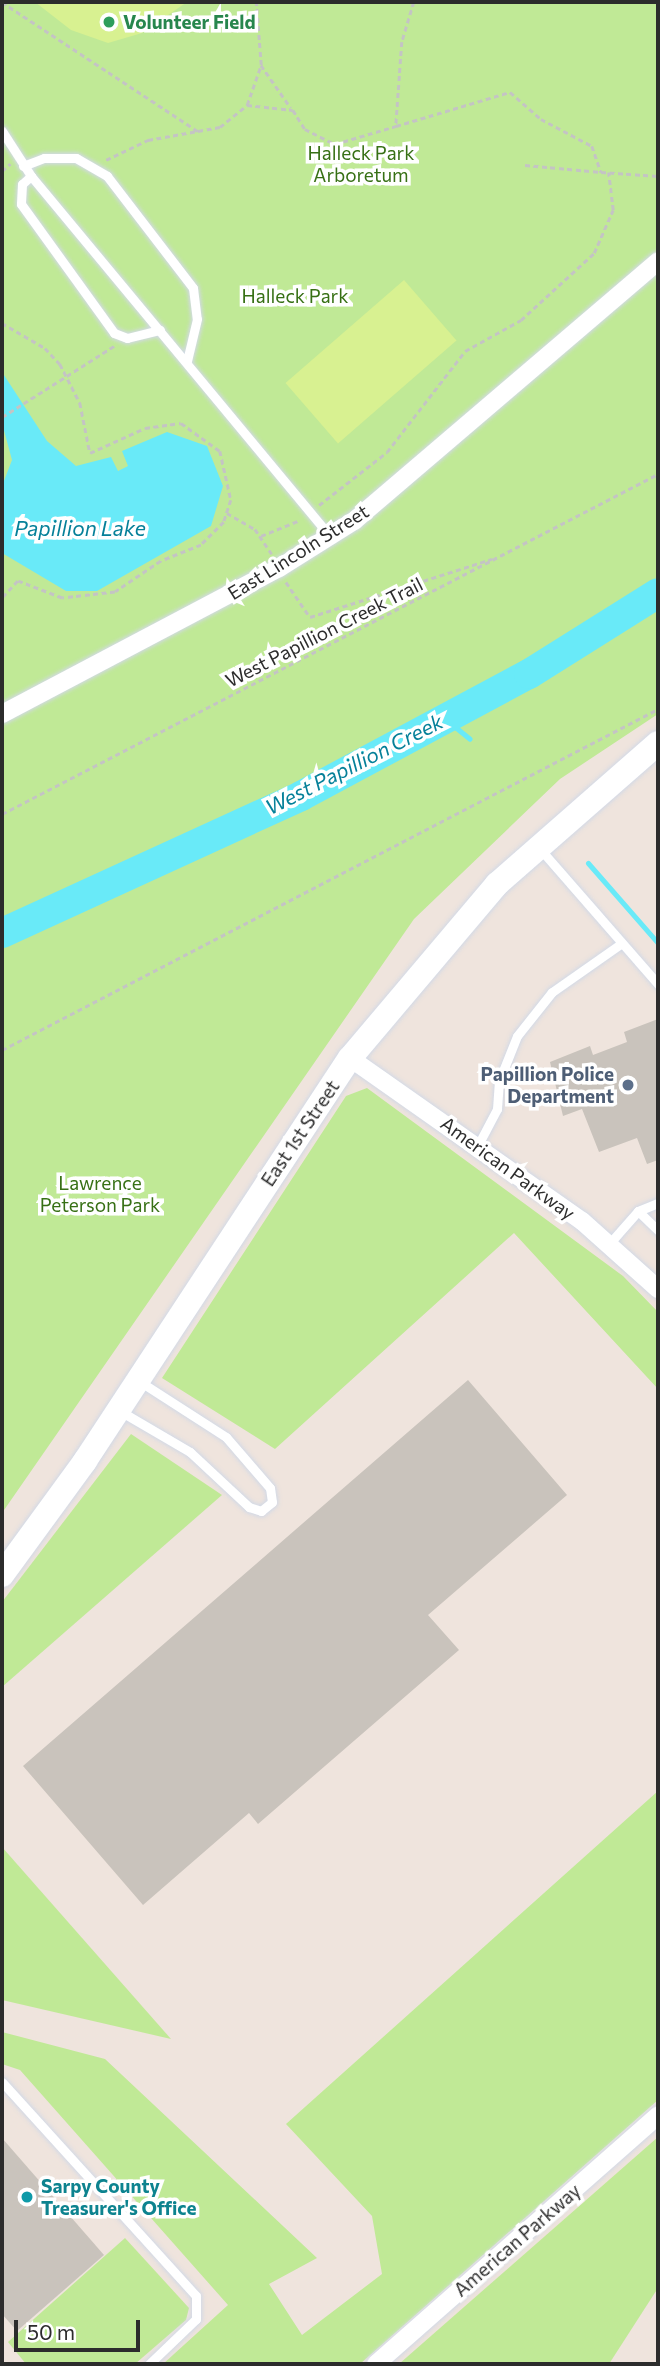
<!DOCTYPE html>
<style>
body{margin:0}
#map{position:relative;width:660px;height:2366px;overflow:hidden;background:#efe4dd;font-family:Commissioner,sans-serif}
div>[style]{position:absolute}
.green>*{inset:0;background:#c0e996}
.pitch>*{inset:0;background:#d8f191;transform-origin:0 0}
.water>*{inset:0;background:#69eaf8}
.stream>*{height:5px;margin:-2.5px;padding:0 2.5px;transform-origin:2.5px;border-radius:2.5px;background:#69eaf8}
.river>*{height:30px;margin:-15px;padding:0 15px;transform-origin:15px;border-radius:15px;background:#69eaf8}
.building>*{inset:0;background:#c9c3bc}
.path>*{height:2.5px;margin-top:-1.25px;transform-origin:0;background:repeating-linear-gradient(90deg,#c4c4c4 0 5px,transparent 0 8.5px)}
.roads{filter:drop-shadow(0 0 2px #d2d9e6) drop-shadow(0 0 2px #d2d9e6)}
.lane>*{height:9px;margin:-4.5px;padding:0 4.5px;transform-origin:4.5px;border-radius:4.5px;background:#fff}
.street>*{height:18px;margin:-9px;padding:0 9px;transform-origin:9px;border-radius:9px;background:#fff}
.secondary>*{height:24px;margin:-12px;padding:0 12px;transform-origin:12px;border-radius:12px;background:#fff}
.dots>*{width:19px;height:19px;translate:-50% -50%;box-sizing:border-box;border:4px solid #fff;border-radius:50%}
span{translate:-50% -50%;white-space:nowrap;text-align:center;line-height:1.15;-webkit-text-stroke:7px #fff;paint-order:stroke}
.leisure-label{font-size:19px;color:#27864d;font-weight:700}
.left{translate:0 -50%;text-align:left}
.park-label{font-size:19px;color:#377015}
.street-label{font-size:19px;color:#2c2c2c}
.service-label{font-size:19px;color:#4e5e75;font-weight:700}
.right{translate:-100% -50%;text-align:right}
.culture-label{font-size:19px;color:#0d838f;font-weight:700}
.water-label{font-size:21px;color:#058099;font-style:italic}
.frame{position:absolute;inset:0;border:4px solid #2c2c2c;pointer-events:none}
.scale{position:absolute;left:14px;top:2320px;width:126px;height:32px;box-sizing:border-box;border:4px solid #2c2c2c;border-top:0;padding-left:9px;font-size:21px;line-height:24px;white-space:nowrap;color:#2c2c2c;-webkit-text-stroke:5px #fff;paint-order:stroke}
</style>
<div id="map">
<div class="green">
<div style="clip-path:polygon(2px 2px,658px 2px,658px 714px,560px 779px,414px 919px,2px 1513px)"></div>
<div style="clip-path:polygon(367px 1088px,623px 1276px,658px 1312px,658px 1389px,514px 1233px,275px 1449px,162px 1378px,346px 1096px)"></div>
<div style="clip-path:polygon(131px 1434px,222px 1495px,2px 1687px,2px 1602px)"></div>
<div style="clip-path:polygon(658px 1791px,658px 2100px,360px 2364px,163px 2364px,228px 2305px,20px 2070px,2px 2064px,2px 2032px,105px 2059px,317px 2258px,269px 2284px,302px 2335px,382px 2274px,372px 2216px,286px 2124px)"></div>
<div style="clip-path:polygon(2px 1847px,171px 2039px,2px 2000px)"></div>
<div style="clip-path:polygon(658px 2137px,658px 2288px,609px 2364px,399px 2364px)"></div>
<div style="clip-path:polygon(125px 2238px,189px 2308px,186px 2320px,135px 2364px,26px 2364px,8px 2342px)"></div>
</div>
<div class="pitch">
<div style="clip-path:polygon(35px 2px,187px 2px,142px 33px,108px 43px,71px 30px)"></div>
<div style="left:404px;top:280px;width:80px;height:157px;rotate:49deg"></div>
</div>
<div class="water">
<div style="clip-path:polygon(2px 372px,47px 441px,76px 466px,111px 457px,118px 471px,128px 466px,122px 451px,167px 432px,207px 446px,223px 486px,211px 526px,97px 591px,66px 591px,2px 553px,2px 486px,12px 460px,2px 423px)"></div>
</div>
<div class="stream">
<div style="left:444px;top:718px;width:33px;rotate:39deg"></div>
<div style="left:588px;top:863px;width:106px;rotate:48.8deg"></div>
</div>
<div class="river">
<div style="left:2px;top:933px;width:329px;rotate:-24.6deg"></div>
<div style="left:301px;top:796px;width:259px;rotate:-28.2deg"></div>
<div style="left:529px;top:674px;width:152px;rotate:-32.1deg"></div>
</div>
<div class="building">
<div style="clip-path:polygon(658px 1019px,658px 1160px,647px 1164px,637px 1138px,599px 1152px,582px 1109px,563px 1116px,550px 1062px,590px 1046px,593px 1055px,627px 1042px,624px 1032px)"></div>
<div style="clip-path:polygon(468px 1380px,567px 1495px,428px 1615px,459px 1650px,258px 1824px,249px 1813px,143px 1905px,23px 1766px)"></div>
<div style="clip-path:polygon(2px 2138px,104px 2255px,17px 2331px,2px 2314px)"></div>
</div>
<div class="path">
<div style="left:2px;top:2px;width:238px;rotate:33.4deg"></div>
<div style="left:414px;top:2px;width:42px;rotate:106.7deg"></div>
<div style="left:402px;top:42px;width:84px;rotate:94.1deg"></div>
<div style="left:396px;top:126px;width:119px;rotate:-16.6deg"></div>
<div style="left:510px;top:92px;width:41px;rotate:41.1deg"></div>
<div style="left:541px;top:119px;width:58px;rotate:27.9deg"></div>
<div style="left:592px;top:146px;width:28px;rotate:71deg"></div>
<div style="left:601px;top:172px;width:57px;rotate:4deg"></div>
<div style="left:261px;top:65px;width:52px;rotate:55.1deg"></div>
<div style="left:247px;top:105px;width:42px;rotate:-70.7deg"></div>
<div style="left:261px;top:65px;width:63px;rotate:-94.5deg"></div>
<div style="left:106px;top:160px;width:47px;rotate:-25.5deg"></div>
<div style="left:148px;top:140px;width:73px;rotate:-10.2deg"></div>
<div style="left:220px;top:127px;width:35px;rotate:-39deg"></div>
<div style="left:247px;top:105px;width:46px;rotate:6.2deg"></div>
<div style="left:293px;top:110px;width:22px;rotate:58deg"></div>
<div style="left:305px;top:129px;width:34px;rotate:27deg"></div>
<div style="left:335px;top:144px;width:64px;rotate:-16.4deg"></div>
<div style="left:525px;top:165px;width:76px;rotate:5.3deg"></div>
<div style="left:2px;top:171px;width:11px;rotate:-41deg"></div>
<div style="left:2px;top:323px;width:50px;rotate:30.2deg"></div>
<div style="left:45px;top:348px;width:22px;rotate:47deg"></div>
<div style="left:60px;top:364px;width:44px;rotate:62.9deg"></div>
<div style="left:80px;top:403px;width:51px;rotate:78.7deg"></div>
<div style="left:90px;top:453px;width:60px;rotate:-24.4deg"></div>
<div style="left:145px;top:428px;width:36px;rotate:-8deg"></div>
<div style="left:181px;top:423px;width:48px;rotate:35.7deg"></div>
<div style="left:220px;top:451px;width:50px;rotate:77.3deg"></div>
<div style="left:231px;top:500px;width:23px;rotate:108deg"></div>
<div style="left:224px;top:522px;width:33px;rotate:135deg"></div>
<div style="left:201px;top:545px;width:43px;rotate:158.2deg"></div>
<div style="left:161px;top:561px;width:55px;rotate:146deg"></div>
<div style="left:115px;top:592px;width:53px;rotate:173.5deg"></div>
<div style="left:62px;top:598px;width:47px;rotate:-158.9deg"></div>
<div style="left:18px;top:581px;width:23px;rotate:133deg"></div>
<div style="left:2px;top:417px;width:133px;rotate:-32.4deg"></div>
<div style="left:319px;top:505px;width:86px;rotate:-37.9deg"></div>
<div style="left:387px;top:452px;width:128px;rotate:-52.3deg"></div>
<div style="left:465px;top:351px;width:64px;rotate:-29deg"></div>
<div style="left:521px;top:320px;width:99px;rotate:-42.5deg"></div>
<div style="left:594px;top:253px;width:47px;rotate:-66.2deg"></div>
<div style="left:613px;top:210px;width:38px;rotate:-97deg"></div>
<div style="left:227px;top:513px;width:32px;rotate:30deg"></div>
<div style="left:255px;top:529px;width:30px;rotate:56deg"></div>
<div style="left:261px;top:536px;width:42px;rotate:-22.3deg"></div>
<div style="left:286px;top:582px;width:42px;rotate:55.6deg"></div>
<div style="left:310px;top:617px;width:191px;rotate:-17.7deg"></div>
<div style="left:2px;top:814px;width:739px;rotate:-27.4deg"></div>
<div style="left:2px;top:1050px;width:739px;rotate:-27.47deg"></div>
</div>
<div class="roads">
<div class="lane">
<div style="left:2px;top:131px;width:54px;rotate:57.2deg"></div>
<div style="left:31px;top:176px;width:468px;rotate:50.3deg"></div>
<div style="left:23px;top:166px;width:22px;rotate:-21deg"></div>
<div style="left:44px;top:158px;width:32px"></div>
<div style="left:76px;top:158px;width:36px;rotate:30deg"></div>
<div style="left:107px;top:176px;width:141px;rotate:52.5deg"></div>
<div style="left:193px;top:288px;width:31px;rotate:83deg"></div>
<div style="left:197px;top:319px;width:43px;rotate:103.4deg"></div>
<div style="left:31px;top:176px;width:12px;rotate:138deg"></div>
<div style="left:22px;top:184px;width:20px;rotate:93deg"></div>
<div style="left:21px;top:204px;width:159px;rotate:54.2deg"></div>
<div style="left:114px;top:333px;width:14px;rotate:21deg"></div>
<div style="left:127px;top:338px;width:34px;rotate:-14deg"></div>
<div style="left:541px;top:850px;width:178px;rotate:48.9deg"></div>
<div style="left:478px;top:1145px;width:41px;rotate:-62.2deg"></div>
<div style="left:497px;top:1109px;width:28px;rotate:-86deg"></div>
<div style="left:499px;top:1081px;width:48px;rotate:-68.2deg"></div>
<div style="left:517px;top:1036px;width:56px;rotate:-51.5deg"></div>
<div style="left:552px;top:992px;width:85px;rotate:-35deg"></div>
<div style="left:638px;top:1211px;width:22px;rotate:-22deg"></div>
<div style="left:609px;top:1244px;width:44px;rotate:-48.7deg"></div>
<div style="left:638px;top:1211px;width:28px;rotate:44deg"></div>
<div style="left:120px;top:1411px;width:81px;rotate:30.4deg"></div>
<div style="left:190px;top:1452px;width:81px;rotate:43deg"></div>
<div style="left:249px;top:1507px;width:13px;rotate:18deg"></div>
<div style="left:261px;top:1511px;width:14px;rotate:-39deg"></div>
<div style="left:272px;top:1502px;width:14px;rotate:-98deg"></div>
<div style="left:270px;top:1488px;width:67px;rotate:-130.8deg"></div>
<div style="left:226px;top:1437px;width:103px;rotate:-147.2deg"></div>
<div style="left:2px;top:2082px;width:289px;rotate:47.8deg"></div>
<div style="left:196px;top:2296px;width:23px;rotate:90deg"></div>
<div style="left:196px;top:2319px;width:65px;rotate:136.2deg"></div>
</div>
<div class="street">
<div style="left:2px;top:714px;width:313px;rotate:-27.8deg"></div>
<div style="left:279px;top:568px;width:89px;rotate:-32.1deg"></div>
<div style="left:354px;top:521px;width:400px;rotate:-40.5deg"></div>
<div style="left:350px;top:1058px;width:284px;rotate:35.1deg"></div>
<div style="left:582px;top:1221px;width:102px;rotate:41.8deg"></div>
<div style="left:376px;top:2364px;width:376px;rotate:-41.4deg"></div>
</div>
<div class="secondary">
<div style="left:2px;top:1575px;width:141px;rotate:-53.9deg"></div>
<div style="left:85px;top:1461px;width:482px;rotate:-56.7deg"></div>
<div style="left:350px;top:1058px;width:228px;rotate:-49.8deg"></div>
<div style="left:497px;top:884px;width:214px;rotate:-41.2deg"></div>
</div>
</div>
<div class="dots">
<div style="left:109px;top:22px;background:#2e9e5b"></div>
<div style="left:628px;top:1085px;background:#5c6f8a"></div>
<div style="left:27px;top:2197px;background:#0f9aa8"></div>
</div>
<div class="leisure-label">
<span class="left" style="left:123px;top:22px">Volunteer Field</span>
</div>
<div class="park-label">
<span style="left:361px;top:164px">Halleck Park<br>Arboretum</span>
<span style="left:295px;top:296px">Halleck Park</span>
<span style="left:100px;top:1194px">Lawrence<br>Peterson Park</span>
</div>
<div class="street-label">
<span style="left:298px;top:552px;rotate:-32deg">East Lincoln Street</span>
<span style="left:324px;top:632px;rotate:-27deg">West Papillion Creek Trail</span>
<span style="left:300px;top:1133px;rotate:-56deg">East 1st Street</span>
<span style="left:508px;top:1168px;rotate:36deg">American Parkway</span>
<span style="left:517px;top:2240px;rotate:-41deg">American Parkway</span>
</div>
<div class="service-label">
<span class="right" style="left:614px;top:1085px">Papillion Police<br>Department</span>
</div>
<div class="culture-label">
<span class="left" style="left:41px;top:2197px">Sarpy County<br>Treasurer's Office</span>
</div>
<div class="water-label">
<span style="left:80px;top:528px">Papillion Lake</span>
<span style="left:354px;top:764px;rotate:-27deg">West Papillion Creek</span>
</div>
<div class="frame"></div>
<div class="scale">50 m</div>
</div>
